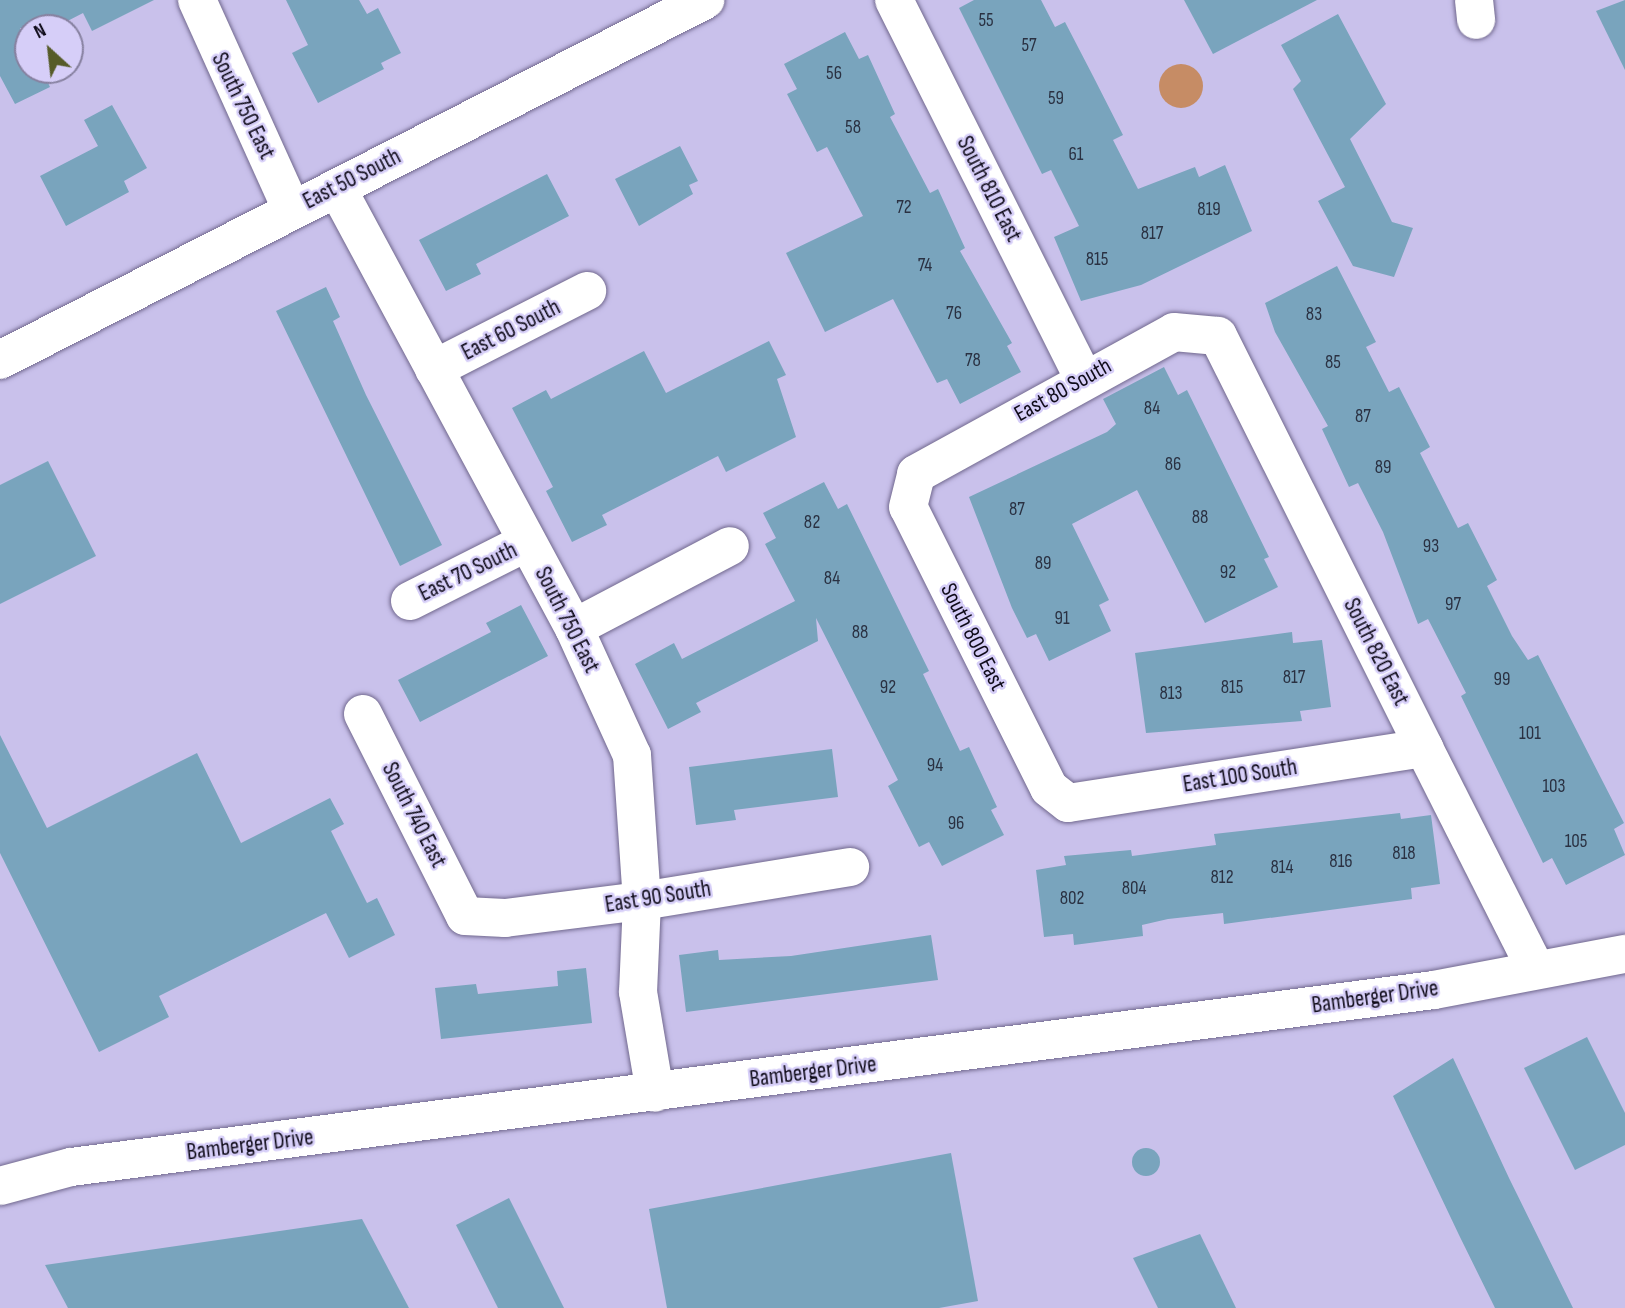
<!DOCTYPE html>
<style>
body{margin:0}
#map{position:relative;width:1625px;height:1308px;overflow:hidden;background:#c9c1eb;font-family:"Sofia Sans Condensed",sans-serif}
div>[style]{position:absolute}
.green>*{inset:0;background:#c68c65}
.round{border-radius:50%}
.building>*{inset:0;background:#79a4bd}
.roads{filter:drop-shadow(0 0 2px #71688e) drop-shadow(0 0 2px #71688e)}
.minor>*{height:38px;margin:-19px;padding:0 19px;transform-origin:19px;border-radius:19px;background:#fff}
.major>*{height:38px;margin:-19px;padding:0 19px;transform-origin:19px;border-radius:19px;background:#fff}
span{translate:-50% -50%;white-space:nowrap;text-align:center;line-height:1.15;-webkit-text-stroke:5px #d6cef8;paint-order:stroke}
.number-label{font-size:19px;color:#2a3142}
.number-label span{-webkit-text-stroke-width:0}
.street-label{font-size:23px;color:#0f0b19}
.north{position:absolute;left:14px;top:14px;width:70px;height:70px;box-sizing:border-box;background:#d6cef8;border:2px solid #86809f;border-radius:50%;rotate:333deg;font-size:19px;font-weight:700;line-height:28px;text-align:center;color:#0f0b19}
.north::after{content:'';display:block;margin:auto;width:24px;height:32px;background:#565b29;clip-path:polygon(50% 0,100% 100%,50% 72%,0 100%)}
</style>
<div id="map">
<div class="green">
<div class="round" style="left:1159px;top:64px;width:44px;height:44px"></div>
</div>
<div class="building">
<div style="clip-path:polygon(0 0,154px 0,92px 31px,83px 13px,54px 28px,20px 28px,28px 70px,42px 70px,50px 87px,15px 104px,0 76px)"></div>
<div style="clip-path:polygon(286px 0,359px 0,367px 14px,378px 8px,401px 53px,381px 63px,384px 69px,318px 103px,292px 53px,308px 45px)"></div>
<div style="clip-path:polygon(974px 0,1041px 0,1055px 27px,1065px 22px,1093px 76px,1123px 135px,1113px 140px,1138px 189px,1195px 167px,1199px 177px,1225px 165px,1252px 231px,1141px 285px,1081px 301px,1054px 237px,1079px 226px,1051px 170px,1042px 174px,959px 8px)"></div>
<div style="clip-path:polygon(1184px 0,1317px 0,1213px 54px)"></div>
<div style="clip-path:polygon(1625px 0,1625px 70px,1596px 11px)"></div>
<div style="clip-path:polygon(1338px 14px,1386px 104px,1350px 139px,1392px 222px,1413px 228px,1394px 277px,1353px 266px,1318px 201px,1345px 187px,1293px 89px,1301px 81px,1281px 45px)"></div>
<div style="clip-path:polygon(845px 32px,859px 59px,868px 55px,895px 114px,890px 117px,930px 193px,938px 189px,965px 248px,960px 251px,1012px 343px,1007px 346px,1021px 372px,960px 404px,947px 379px,937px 383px,893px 299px,825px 332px,786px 253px,863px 216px,827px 147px,817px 152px,787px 94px,797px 89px,784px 64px)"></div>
<div style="clip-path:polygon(112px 105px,147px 168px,124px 181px,129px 192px,66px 226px,40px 176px,98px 146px,84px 120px)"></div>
<div style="clip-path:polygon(680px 146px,698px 181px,689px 185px,693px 194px,639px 226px,615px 179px)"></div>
<div style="clip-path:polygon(547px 174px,569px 216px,476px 264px,481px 274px,446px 291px,419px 240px)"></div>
<div style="clip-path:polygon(1337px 266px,1376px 342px,1366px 347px,1389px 392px,1399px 387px,1430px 447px,1420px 453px,1458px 528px,1468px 523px,1497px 580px,1487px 586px,1512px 636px,1528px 660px,1538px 655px,1624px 823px,1614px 829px,1625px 855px,1566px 885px,1552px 858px,1543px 863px,1461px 696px,1466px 693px,1428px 619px,1418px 624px,1383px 532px,1358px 483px,1349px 487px,1322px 429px,1328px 426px,1275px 332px,1265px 303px)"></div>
<div style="clip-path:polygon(326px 287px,340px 317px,333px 321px,366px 395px,442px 545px,400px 566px,276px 311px)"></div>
<div style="clip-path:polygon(769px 341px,786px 375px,777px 379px,796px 437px,726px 472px,718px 456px,602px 515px,607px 525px,572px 542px,546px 491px,553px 487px,512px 408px,546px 390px,551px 399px,644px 351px,666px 393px)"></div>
<div style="clip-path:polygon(1164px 367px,1178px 395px,1187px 390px,1269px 557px,1264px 559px,1278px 587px,1205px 623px,1137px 490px,1072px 524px,1109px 600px,1099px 605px,1111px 631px,1049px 661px,1036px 634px,1027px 638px,1012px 608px,969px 497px,1107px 432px,1116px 424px,1103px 399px)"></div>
<div style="clip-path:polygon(48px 461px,96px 556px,0 604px,0 485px)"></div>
<div style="clip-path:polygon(824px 482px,838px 509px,847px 504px,929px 671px,923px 674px,960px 751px,969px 747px,997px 807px,991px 810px,1004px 835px,942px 866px,929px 842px,919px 847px,888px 786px,898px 780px,816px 618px,818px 641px,696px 703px,701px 712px,668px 729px,635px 664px,674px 643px,682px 659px,795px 601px,765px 544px,776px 538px,763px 513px)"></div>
<div style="clip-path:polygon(521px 605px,548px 656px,420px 722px,398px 680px,491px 632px,486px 623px)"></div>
<div style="clip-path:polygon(1292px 632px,1293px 643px,1322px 640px,1331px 707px,1300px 711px,1302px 721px,1146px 733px,1135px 653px)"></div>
<div style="clip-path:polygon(0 735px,47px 828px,197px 753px,241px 843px,330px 798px,344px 824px,331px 831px,367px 903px,377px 898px,395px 935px,349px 958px,326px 913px,159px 996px,169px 1017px,99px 1052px,0 853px)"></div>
<div style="clip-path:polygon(832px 749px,838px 797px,734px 810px,736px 820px,696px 825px,689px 767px)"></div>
<div style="clip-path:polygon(1400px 813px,1401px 819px,1431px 815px,1440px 884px,1411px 888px,1412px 899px,1224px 924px,1223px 913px,1168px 919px,1142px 925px,1143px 936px,1074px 945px,1073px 934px,1044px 937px,1036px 870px,1066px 865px,1064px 856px,1131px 850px,1132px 856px,1216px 845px,1214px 834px)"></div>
<div style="clip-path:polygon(931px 935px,938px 980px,686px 1012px,679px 955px,718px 950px,719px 960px,791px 956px)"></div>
<div style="clip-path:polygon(586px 968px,592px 1023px,441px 1039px,435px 988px,476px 984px,478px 994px,558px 986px,557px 971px)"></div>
<div style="clip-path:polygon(1587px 1037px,1625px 1113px,1625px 1145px,1575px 1170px,1524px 1068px)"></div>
<div style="clip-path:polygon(1453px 1058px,1509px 1178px,1573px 1308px,1495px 1308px,1459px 1235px,1393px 1096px)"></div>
<div class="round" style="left:1132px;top:1148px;width:28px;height:28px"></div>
<div style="clip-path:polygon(951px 1153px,978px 1301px,939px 1308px,667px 1308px,649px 1209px)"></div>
<div style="clip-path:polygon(509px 1198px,564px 1308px,498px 1308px,456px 1225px)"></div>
<div style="clip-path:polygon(362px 1219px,409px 1308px,68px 1308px,45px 1265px)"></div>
<div style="clip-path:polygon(1200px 1234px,1236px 1308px,1158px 1308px,1133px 1258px)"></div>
</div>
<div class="roads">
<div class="minor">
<div style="left:197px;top:0;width:230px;rotate:65.7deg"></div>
<div style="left:894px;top:0;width:422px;rotate:63.4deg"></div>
<div style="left:1474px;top:0;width:20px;rotate:84deg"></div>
<div style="left:337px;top:188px;width:500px;rotate:61.7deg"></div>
<div style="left:574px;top:628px;width:140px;rotate:65.5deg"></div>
<div style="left:632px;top:755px;width:146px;rotate:86.1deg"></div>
<div style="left:642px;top:901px;width:91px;rotate:92.5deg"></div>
<div style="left:638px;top:992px;width:102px;rotate:80.4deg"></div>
<div style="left:434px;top:369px;width:172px;rotate:-27deg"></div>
<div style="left:410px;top:601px;width:131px;rotate:-26.8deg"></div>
<div style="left:574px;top:628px;width:176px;rotate:-27.7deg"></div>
<div style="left:363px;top:714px;width:226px;rotate:63.2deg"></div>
<div style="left:465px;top:916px;width:40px;rotate:2.9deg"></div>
<div style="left:505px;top:918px;width:138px;rotate:-7.1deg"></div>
<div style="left:642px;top:901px;width:211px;rotate:-9.3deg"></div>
<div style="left:1424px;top:748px;width:360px;rotate:171.2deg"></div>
<div style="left:1068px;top:803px;width:24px;rotate:-142deg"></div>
<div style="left:1049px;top:788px;width:314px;rotate:-116.6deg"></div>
<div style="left:908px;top:507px;width:34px;rotate:-76deg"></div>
<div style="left:916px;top:474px;width:294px;rotate:-28.8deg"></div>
<div style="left:1174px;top:332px;width:44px;rotate:5.2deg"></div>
<div style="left:1218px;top:336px;width:461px;rotate:63.4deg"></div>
<div style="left:1424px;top:748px;width:246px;rotate:63.2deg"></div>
<div style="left:0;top:1186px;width:73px;rotate:-15deg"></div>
<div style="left:71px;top:1167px;width:1374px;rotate:-7.4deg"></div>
<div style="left:1434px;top:990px;width:194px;rotate:-10.7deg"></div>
</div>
<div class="major">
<div style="left:0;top:360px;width:792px;rotate:-27.05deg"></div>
</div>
</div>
<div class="number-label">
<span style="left:986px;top:21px">55</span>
<span style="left:1029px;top:46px">57</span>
<span style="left:834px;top:74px">56</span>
<span style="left:1056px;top:99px">59</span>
<span style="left:853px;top:128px">58</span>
<span style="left:1076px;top:155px">61</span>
<span style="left:904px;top:208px">72</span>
<span style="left:1209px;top:210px">819</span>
<span style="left:1152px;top:234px">817</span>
<span style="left:1097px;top:260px">815</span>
<span style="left:925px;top:266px">74</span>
<span style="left:954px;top:314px">76</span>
<span style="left:1314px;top:315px">83</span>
<span style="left:973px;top:361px">78</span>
<span style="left:1333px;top:363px">85</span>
<span style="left:1152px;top:409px">84</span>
<span style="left:1363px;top:417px">87</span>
<span style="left:1173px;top:465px">86</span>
<span style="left:1383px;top:468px">89</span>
<span style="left:1017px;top:510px">87</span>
<span style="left:1200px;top:518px">88</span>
<span style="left:812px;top:523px">82</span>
<span style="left:1431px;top:547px">93</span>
<span style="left:1043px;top:564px">89</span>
<span style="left:1228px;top:573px">92</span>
<span style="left:832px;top:579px">84</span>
<span style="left:1453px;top:605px">97</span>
<span style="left:1062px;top:619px">91</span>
<span style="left:860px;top:633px">88</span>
<span style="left:1294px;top:678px">817</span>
<span style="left:1502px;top:680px">99</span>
<span style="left:888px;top:688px">92</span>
<span style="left:1232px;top:688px">815</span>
<span style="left:1171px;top:694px">813</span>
<span style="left:1530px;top:734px">101</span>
<span style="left:935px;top:766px">94</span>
<span style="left:1554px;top:787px">103</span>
<span style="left:956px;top:824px">96</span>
<span style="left:1576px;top:842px">105</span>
<span style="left:1404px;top:854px">818</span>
<span style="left:1341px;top:862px">816</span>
<span style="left:1282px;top:868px">814</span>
<span style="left:1222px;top:878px">812</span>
<span style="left:1134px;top:889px">804</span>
<span style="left:1072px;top:899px">802</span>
</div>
<div class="street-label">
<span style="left:243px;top:106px;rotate:64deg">South 750 East</span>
<span style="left:352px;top:179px;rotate:-27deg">East 50 South</span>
<span style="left:989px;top:189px;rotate:63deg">South 810 East</span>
<span style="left:511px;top:330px;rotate:-27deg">East 60 South</span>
<span style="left:1063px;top:390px;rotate:-29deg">East 80 South</span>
<span style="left:468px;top:572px;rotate:-26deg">East 70 South</span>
<span style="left:567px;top:620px;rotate:63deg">South 750 East</span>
<span style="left:973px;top:637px;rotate:63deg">South 800 East</span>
<span style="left:1376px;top:652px;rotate:63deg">South 820 East</span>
<span style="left:1240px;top:776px;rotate:-9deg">East 100 South</span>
<span style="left:414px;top:815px;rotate:63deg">South 740 East</span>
<span style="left:658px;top:897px;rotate:-9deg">East 90 South</span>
<span style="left:1375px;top:997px;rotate:-8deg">Bamberger Drive</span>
<span style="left:813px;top:1072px;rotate:-7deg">Bamberger Drive</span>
<span style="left:250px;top:1145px;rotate:-7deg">Bamberger Drive</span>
</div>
<div class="north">N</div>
</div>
